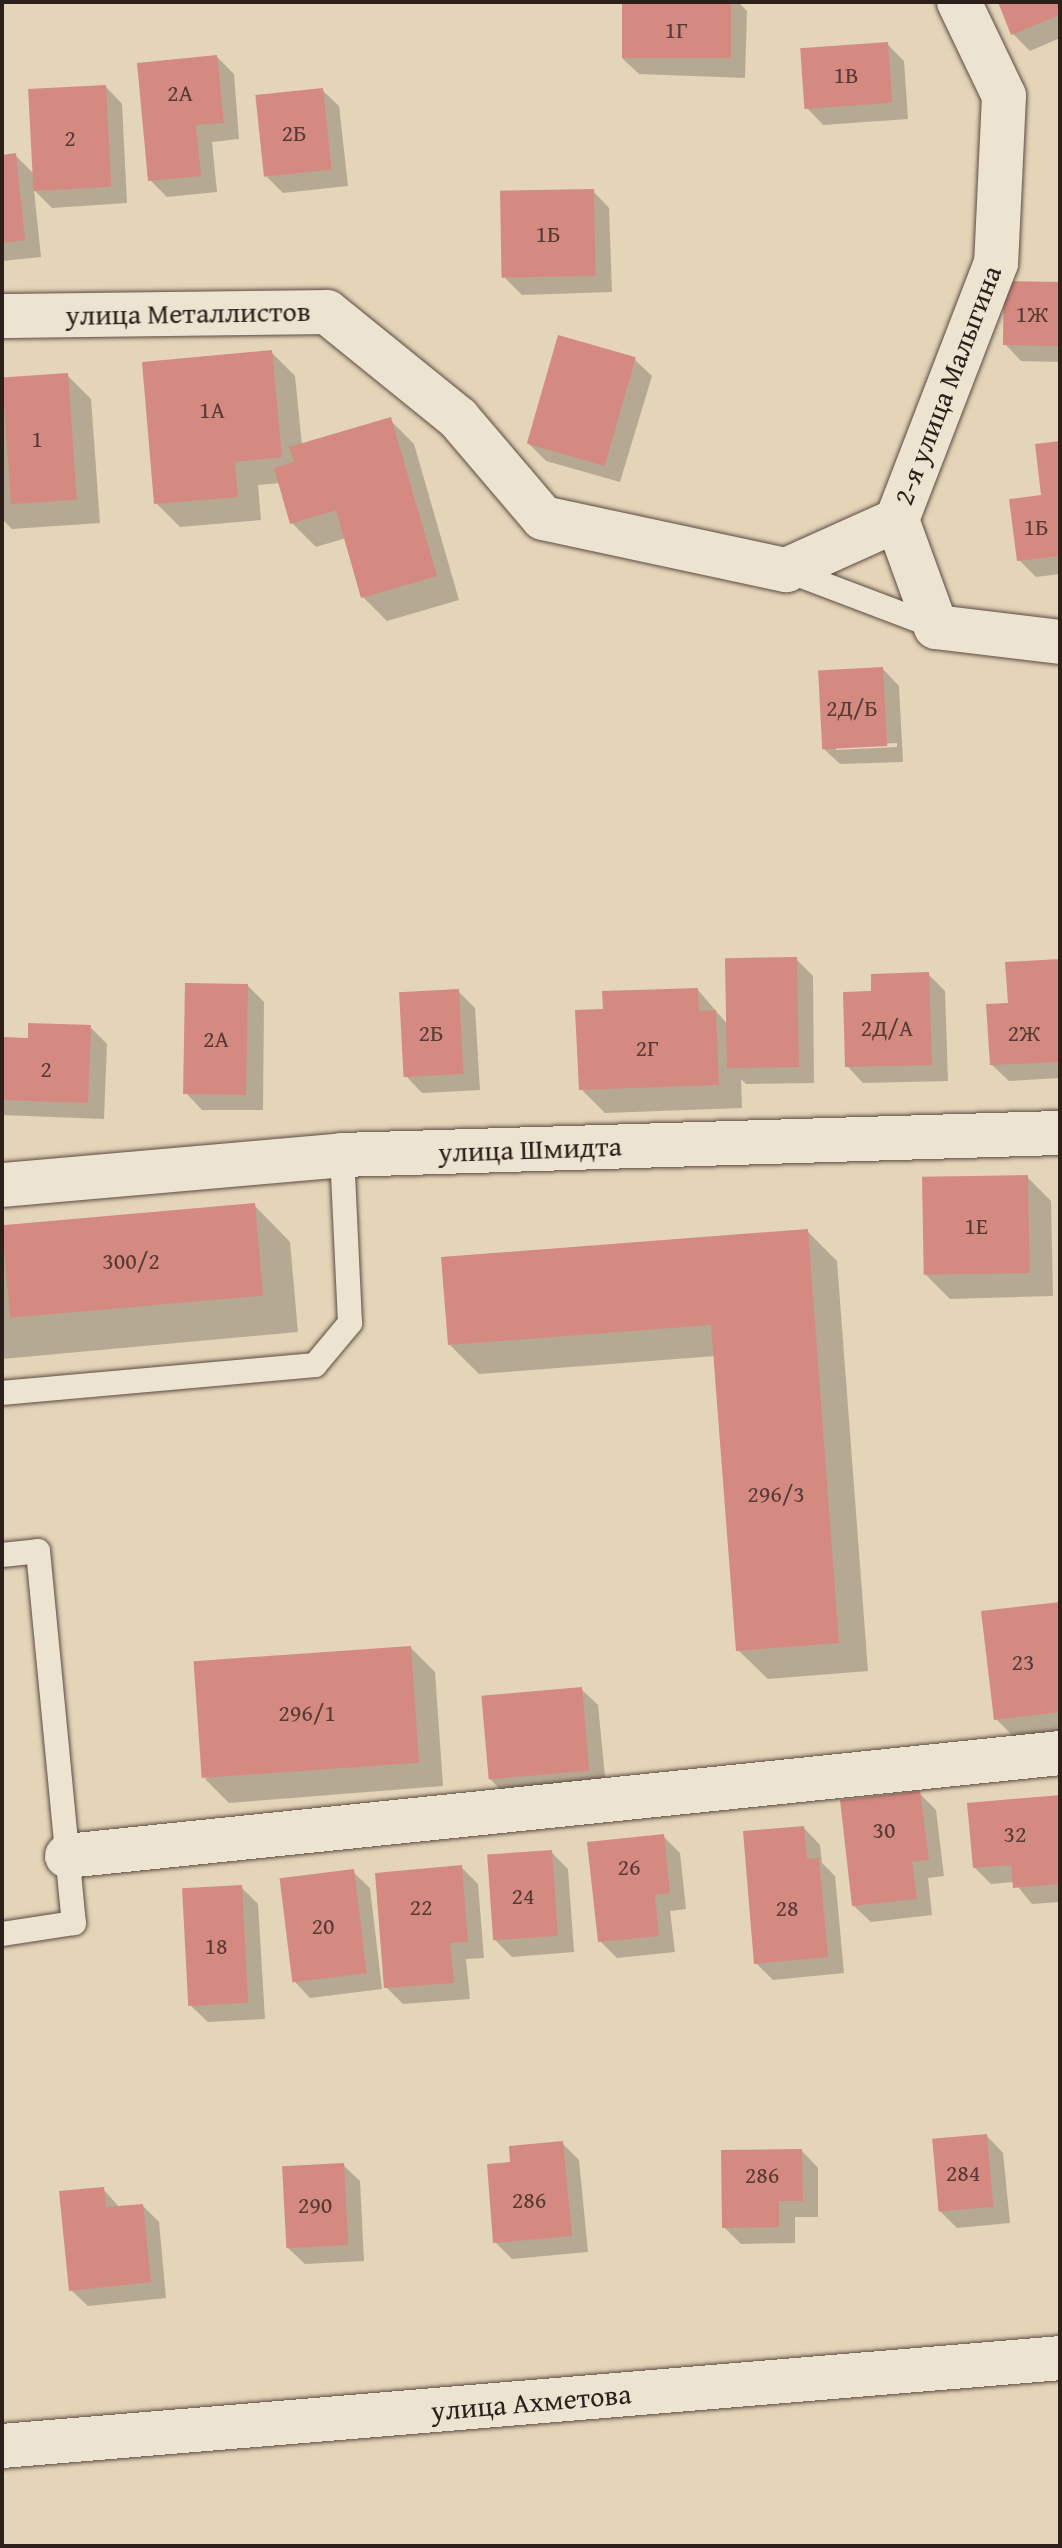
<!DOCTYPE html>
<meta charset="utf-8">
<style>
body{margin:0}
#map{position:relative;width:1062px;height:2548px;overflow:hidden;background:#e4d4b8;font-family:"Gentium Book Plus",serif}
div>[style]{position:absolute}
.shadow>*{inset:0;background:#0003}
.building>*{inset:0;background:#d58a81;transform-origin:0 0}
.roads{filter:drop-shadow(0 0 2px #5b4c42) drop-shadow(0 0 2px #5b4c42)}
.service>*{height:24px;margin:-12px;padding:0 12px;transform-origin:12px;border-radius:12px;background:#ede3d1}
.minor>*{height:44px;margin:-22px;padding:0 22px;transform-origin:22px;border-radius:22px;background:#ede3d1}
.secondary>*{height:44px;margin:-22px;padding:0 22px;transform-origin:22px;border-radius:22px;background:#ede3d1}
span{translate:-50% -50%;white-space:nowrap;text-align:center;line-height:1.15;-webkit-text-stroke:6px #ede3d1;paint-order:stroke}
.number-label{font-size:24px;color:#573a34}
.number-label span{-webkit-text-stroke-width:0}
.street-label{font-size:28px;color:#2d1f1a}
.frame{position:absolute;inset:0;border:4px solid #2d1f1a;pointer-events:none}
</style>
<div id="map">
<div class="shadow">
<div style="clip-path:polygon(624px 2px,738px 2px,747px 11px,745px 78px,639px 74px,622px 58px)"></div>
<div style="clip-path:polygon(1000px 2px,1060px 2px,1060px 38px,1030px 51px,1013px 34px)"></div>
<div style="clip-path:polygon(887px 44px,904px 61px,908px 119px,823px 125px,807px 108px)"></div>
<div style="clip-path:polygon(217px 57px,234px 74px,239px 139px,212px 142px,217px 192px,167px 197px,150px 180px)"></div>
<div style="clip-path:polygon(106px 87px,122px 104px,127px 203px,52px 208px,34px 190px,41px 257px,2px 261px,2px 157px,15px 155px,34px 174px)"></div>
<div style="clip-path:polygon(322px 90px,339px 106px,348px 186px,283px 193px,267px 177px)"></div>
<div style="clip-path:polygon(593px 191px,609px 208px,612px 292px,522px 295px,505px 278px)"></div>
<div style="clip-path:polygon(1060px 284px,1060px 362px,1021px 361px,1005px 344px)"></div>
<div style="clip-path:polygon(271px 352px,295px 376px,302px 445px,390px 420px,414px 444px,459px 600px,387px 621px,363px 597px,346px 538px,316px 547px,292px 523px,281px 483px,258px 485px,261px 520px,180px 527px,156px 503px)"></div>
<div style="clip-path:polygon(635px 360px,652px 376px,620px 482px,546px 461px,529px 444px)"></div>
<div style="clip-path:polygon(67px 375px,91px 399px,100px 523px,12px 529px,2px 519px,2px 380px)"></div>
<div style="clip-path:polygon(1060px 443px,1060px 574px,1036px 577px,1019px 560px)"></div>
<div style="clip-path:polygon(evenodd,883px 669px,899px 686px,903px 762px,840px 764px,823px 748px,883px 669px,897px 743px,897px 747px,836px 750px,836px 746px,897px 743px)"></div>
<div style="clip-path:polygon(796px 959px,813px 976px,814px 1083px,746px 1084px,741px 1079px,742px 1108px,605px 1113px,581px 1089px,605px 1011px,698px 990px,728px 1025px)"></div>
<div style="clip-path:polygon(1060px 961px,1060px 1078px,1009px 1081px,992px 1065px,1010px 1005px)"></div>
<div style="clip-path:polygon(928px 974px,945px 991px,948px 1081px,863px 1083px,847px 1066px)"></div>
<div style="clip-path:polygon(248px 986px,264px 1002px,263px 1110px,202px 1110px,186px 1093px)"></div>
<div style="clip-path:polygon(458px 991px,475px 1008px,480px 1090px,422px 1093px,406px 1076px)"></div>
<div style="clip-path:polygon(90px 1027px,107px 1044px,104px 1119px,2px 1115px,2px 1039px,30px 1040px)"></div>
<div style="clip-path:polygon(1027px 1177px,1051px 1201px,1053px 1296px,950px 1299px,926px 1275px)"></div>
<div style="clip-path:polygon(254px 1205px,290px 1242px,298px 1332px,2px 1359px,2px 1228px)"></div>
<div style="clip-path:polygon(807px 1231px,837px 1261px,868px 1671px,768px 1679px,738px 1650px,716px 1356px,479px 1374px,450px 1345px)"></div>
<div style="clip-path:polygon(1060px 1604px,1060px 1738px,1020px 1743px,996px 1719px)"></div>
<div style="clip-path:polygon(411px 1648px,435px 1672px,443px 1786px,229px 1803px,205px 1779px)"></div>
<div style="clip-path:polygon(581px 1689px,598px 1705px,606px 1787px,508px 1797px,491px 1780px)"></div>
<div style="clip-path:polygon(919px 1793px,936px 1810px,944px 1876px,928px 1878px,932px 1915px,871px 1922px,854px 1906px)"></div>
<div style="clip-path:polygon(1060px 1797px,1060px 1902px,1032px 1904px,1014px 1882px,991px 1884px,975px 1868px)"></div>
<div style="clip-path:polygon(804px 1828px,820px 1845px,822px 1863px,835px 1876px,844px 1973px,773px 1980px,756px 1963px)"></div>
<div style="clip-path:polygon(663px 1836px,680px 1853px,686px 1909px,670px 1911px,675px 1952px,617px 1958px,600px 1941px)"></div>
<div style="clip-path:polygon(551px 1852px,568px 1869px,574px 1952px,512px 1957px,495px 1940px)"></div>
<div style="clip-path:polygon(461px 1867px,478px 1884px,484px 1958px,466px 1959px,470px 1999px,403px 2004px,386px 1987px)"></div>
<div style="clip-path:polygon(353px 1872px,370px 1888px,382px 1989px,310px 1998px,294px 1981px)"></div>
<div style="clip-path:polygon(241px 1887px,258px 1904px,265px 2019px,208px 2022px,191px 2006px)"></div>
<div style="clip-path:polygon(987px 2136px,1003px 2153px,1010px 2223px,957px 2228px,940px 2211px)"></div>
<div style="clip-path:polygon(562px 2143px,579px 2160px,588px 2252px,512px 2259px,495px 2242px,512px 2163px)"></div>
<div style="clip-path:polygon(802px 2151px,818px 2168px,818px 2217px,795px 2217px,795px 2243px,741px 2244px,724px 2227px)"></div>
<div style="clip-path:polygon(343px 2165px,360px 2181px,364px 2261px,305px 2264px,288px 2248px)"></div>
<div style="clip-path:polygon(103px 2189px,120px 2208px,143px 2206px,159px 2222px,166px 2298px,88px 2306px,71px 2290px)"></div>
</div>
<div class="building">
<div style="left:622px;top:2px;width:109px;height:56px"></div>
<div style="clip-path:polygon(998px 2px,1060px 2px,1060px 15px,1011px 35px)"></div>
<div style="left:888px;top:42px;width:61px;height:88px;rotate:86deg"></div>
<div style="clip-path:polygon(217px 55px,224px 123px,196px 125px,201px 176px,148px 181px,137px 63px)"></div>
<div style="left:106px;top:85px;width:102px;height:78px;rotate:87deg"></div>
<div style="left:323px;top:88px;width:82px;height:68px;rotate:84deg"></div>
<div style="clip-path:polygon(16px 153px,25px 240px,2px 243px,2px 155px)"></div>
<div style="left:594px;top:189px;width:87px;height:94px;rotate:89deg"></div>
<div style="left:1004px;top:281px;width:56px;height:64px;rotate:1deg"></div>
<div style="left:558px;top:335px;width:81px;height:113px;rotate:16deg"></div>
<div style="clip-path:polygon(272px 350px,282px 457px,235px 462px,238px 497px,154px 504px,142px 362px)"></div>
<div style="left:68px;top:373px;width:127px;height:66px;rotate:86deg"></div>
<div style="clip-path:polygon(391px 417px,437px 576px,361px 598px,336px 510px,290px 524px,274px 468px,294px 462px,289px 447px)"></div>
<div style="clip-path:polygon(1060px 441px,1060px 556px,1017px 561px,1009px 499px,1041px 495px,1035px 444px)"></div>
<div style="left:883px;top:667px;width:79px;height:65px;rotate:87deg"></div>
<div style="left:797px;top:957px;width:110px;height:72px;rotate:89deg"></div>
<div style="clip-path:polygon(1060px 959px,1060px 1062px,990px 1065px,986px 1004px,1008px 1003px,1005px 962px)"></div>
<div style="clip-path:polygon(929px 972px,932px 1065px,845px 1067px,843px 992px,871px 991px,871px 974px)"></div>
<div style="left:185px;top:983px;width:63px;height:111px;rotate:1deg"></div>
<div style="clip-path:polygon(698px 988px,699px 1011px,716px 1010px,719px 1085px,579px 1090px,575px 1010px,603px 1009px,602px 991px)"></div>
<div style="left:459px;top:989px;width:85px;height:60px;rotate:87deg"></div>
<div style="clip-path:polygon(28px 1023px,91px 1025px,88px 1103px,2px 1100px,2px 1037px,28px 1038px)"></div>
<div style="left:1028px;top:1175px;width:98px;height:106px;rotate:89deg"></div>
<div style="left:255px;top:1203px;width:93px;height:254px;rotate:85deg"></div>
<div style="clip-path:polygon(808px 1229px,839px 1643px,736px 1651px,711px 1325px,448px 1345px,441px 1257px)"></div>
<div style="clip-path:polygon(1060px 1602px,1060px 1712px,994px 1720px,981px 1611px)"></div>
<div style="left:411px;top:1646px;width:117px;height:218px;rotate:86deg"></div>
<div style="left:582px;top:1687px;width:84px;height:101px;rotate:85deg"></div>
<div style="clip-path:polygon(920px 1791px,929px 1860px,912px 1862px,917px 1899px,852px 1906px,840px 1800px)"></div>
<div style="clip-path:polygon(1060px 1795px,1060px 1884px,1013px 1888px,1011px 1865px,973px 1868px,967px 1803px)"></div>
<div style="clip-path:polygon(804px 1826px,807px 1859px,819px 1858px,828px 1957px,754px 1964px,743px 1831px)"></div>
<div style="clip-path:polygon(664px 1834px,670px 1893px,655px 1895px,659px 1936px,598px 1942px,587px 1842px)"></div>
<div style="left:552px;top:1850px;width:86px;height:65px;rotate:86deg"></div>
<div style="clip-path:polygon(462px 1865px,468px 1942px,450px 1943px,454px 1983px,384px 1988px,375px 1873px)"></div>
<div style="left:354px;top:1869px;width:105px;height:75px;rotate:83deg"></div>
<div style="left:242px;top:1885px;width:118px;height:60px;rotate:87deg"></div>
<div style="left:987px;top:2134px;width:73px;height:55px;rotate:85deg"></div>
<div style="clip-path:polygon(563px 2141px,572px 2236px,493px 2243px,487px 2164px,510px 2162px,509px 2146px)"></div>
<div style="clip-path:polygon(802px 2149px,803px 2201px,779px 2201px,779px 2227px,722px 2228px,721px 2150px)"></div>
<div style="left:344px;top:2163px;width:82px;height:62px;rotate:87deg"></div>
<div style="clip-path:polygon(104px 2187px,106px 2207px,143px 2204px,151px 2282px,69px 2291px,59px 2191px)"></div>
</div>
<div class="roads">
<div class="service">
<div style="left:786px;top:570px;width:160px;rotate:20.8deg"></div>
<div style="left:2px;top:1393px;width:314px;rotate:-5.1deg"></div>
<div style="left:315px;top:1365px;width:55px;rotate:-50.2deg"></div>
<div style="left:350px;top:1323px;width:168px;rotate:-92.7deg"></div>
<div style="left:2px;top:1555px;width:36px;rotate:-6deg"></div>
<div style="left:38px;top:1551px;width:374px;rotate:84.5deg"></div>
<div style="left:74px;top:1923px;width:73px;rotate:171.3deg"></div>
</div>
<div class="minor">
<div style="left:959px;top:2px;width:104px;rotate:64.4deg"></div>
<div style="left:1004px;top:96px;width:167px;rotate:92.7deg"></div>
<div style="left:996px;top:263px;width:275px;rotate:111.1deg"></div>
<div style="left:897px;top:520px;width:114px;rotate:70deg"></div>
<div style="left:936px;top:627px;width:125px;rotate:6.9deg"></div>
<div style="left:2px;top:316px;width:325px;rotate:-0.7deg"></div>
<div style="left:327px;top:312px;width:169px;rotate:39deg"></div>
<div style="left:458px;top:418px;width:131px;rotate:49.6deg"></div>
<div style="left:543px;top:518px;width:249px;rotate:12.1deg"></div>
<div style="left:786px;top:570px;width:122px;rotate:-24.2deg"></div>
<div style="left:2px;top:1185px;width:341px;rotate:-5deg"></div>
<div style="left:342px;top:1155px;width:718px;rotate:-1.76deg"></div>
<div style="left:67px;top:1856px;width:998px;rotate:-5.92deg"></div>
</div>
<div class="secondary">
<div style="left:2px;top:2446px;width:1062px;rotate:-4.75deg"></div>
</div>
</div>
<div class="number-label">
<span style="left:676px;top:30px">1Г</span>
<span style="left:846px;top:75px">1В</span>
<span style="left:180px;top:93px">2А</span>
<span style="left:294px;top:133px">2Б</span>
<span style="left:70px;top:138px">2</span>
<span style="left:548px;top:234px">1Б</span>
<span style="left:1032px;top:314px">1Ж</span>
<span style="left:212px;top:410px">1А</span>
<span style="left:37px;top:439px">1</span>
<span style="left:1036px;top:527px">1Б</span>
<span style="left:852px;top:708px">2Д/Б</span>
<span style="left:887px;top:1028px">2Д/А</span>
<span style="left:431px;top:1033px">2Б</span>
<span style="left:1024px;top:1033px">2Ж</span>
<span style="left:216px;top:1039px">2А</span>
<span style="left:647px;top:1048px">2Г</span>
<span style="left:46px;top:1069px">2</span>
<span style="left:976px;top:1226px">1Е</span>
<span style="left:131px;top:1261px">300/2</span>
<span style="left:776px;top:1494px">296/3</span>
<span style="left:1023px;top:1662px">23</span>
<span style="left:307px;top:1713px">296/1</span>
<span style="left:884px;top:1830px">30</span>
<span style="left:1015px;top:1834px">32</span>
<span style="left:629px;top:1867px">26</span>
<span style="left:523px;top:1896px">24</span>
<span style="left:421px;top:1907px">22</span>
<span style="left:787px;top:1908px">28</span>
<span style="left:323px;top:1926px">20</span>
<span style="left:216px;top:1946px">18</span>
<span style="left:963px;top:2173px">284</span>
<span style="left:762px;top:2175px">286</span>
<span style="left:529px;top:2200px">286</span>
<span style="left:315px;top:2205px">290</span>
</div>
<div class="street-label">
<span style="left:188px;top:313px;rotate:-1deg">улица Металлистов</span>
<span style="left:947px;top:385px;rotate:-69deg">2-я улица Малыгина</span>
<span style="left:530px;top:1149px;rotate:-2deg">улица Шмидта</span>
<span style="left:531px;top:2402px;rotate:-5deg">улица Ахметова</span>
</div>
<div class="frame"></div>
</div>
